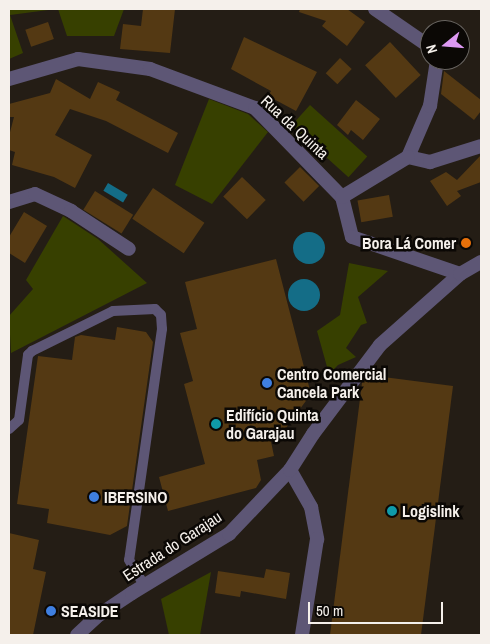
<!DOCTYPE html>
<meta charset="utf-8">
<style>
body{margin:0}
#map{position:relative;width:490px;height:644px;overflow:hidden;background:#241d15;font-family:"Archivo Narrow",sans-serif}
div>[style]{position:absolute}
.green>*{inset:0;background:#374000;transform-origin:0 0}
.water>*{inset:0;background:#146d87;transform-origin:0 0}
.round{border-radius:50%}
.building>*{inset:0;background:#543913;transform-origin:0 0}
.service>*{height:10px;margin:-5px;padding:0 5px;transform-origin:5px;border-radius:5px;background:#5d5675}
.minor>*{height:14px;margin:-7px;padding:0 7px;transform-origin:7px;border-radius:7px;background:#5d5675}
.tertiary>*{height:14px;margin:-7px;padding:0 7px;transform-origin:7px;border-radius:7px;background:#5d5675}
.dots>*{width:14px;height:14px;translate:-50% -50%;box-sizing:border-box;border:2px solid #0b0805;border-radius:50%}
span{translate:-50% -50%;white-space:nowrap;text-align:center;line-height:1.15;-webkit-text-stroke:5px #0b0805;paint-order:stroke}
.street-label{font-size:16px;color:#f5f0eb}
.poi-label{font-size:16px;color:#f5f0eb;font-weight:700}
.right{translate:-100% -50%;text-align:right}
.left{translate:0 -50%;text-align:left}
.frame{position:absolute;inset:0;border:10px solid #f5f0eb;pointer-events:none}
.north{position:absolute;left:420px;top:20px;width:50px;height:50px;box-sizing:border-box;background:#0b0805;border:1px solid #696561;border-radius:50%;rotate:253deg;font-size:14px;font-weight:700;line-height:20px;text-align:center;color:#f5f0eb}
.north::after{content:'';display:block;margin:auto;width:18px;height:22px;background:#dd99f3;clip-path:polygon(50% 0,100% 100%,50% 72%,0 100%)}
.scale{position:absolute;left:308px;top:602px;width:135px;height:22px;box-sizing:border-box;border:2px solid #f5f0eb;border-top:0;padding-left:6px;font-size:15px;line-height:18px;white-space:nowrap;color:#f5f0eb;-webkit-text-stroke:4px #0b0805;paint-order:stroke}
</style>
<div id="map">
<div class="green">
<div style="clip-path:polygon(9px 9px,56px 9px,10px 15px,23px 53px,9px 59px)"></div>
<div style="clip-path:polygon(58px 9px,124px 9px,114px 36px,67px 36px)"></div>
<div style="clip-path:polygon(209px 99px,248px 114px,268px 132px,212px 204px,175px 185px)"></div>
<div style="left:310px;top:105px;width:77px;height:28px;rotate:42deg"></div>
<div style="clip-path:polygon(63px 216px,98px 239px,147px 283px,11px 353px,9px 316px,33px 289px,26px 280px)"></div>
<div style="clip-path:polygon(349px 263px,388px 271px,358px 297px,367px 323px,361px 325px,346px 348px,356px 357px,338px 365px,329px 374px,317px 331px,340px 315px)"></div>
<div style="clip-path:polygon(211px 572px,200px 635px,169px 635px,161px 599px)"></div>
</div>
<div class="water">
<div style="left:108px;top:183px;width:23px;height:9px;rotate:31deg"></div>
<div class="round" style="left:293px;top:232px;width:32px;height:32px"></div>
<div class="round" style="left:288px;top:279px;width:32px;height:32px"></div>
</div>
<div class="building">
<div style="clip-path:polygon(143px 9px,175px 9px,170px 53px,120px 49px,123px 24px,141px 26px)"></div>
<div style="clip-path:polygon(300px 9px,347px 9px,365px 22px,347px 46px,322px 26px,326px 21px,299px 12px)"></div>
<div style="left:48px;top:22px;width:18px;height:24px;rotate:71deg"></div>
<div style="clip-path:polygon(244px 37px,317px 72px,296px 111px,268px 96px,271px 91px,231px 69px)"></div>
<div style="left:390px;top:42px;width:45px;height:34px;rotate:47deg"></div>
<div style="left:340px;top:58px;width:16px;height:21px;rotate:43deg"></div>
<div style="clip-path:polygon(444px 71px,481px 100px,481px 111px,474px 120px,441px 94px)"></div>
<div style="clip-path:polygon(56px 79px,90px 99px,98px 82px,120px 92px,116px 100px,178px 133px,168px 153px,106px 121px,70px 109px,55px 135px,92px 155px,75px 188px,54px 177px,12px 165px,15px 152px,9px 150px,9px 136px,14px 117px,9px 117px,9px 104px,50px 93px)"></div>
<div style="clip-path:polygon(356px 100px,380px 119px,363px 140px,351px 130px,348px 135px,337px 125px)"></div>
<div style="clip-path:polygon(481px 155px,481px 182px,457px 191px,461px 196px,447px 206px,430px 181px,446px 172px,457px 180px)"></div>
<div style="left:300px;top:167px;width:27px;height:22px;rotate:45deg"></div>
<div style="left:242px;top:177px;width:33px;height:27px;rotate:44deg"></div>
<div style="left:153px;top:188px;width:62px;height:37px;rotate:34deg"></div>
<div style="left:95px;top:191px;width:45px;height:22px;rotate:32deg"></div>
<div style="left:389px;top:195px;width:22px;height:32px;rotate:80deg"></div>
<div style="clip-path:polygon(24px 212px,47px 226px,25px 263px,9px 253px,9px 237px)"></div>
<div style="clip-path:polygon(276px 259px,311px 394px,286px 428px,269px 432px,274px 456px,257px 460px,261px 480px,256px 488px,168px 511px,159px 477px,205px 464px,184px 384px,193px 381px,180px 333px,197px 329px,185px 282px)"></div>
<div style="clip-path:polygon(117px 327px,146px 332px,153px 342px,127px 526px,110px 535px,47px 523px,49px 509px,17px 504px,38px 356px,72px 360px,75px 337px,81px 335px,115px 340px)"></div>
<div style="clip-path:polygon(368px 375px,453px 386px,421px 635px,330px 635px,362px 383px)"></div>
<div style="clip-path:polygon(9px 533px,39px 540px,33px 569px,46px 572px,33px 635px,9px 635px)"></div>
<div style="clip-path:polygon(266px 569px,290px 573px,286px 599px,241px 591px,240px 597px,215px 593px,218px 571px,264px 578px)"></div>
</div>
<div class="service">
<div style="left:9px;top:429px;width:13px;rotate:-42deg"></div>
<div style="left:19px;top:420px;width:66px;rotate:-82.1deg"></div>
<div style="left:28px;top:355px;width:6px;rotate:-45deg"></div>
<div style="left:32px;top:351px;width:90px;rotate:-26.3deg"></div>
<div style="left:113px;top:311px;width:42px;rotate:-2.7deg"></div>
<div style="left:155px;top:309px;width:8px;rotate:45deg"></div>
<div style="left:161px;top:315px;width:14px;rotate:86deg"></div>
<div style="left:162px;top:329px;width:233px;rotate:98.1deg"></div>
<div style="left:129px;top:560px;width:29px;rotate:59deg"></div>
</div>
<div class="minor">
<div style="left:375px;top:9px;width:67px;rotate:34.6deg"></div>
<div style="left:9px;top:79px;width:72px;rotate:-16.2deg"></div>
<div style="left:78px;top:59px;width:73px;rotate:7.9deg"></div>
<div style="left:150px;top:69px;width:112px;rotate:20.4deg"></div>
<div style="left:255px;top:108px;width:124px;rotate:45.7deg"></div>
<div style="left:342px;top:197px;width:41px;rotate:76deg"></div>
<div style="left:352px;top:237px;width:114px;rotate:18.9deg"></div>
<div style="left:408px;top:157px;width:56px;rotate:-66.7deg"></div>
<div style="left:430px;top:106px;width:47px;rotate:-81.3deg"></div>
<div style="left:408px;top:157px;width:23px;rotate:13deg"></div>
<div style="left:430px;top:162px;width:53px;rotate:-17.4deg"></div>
<div style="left:342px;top:197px;width:77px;rotate:-31.2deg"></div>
<div style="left:9px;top:202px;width:27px;rotate:-17deg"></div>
<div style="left:35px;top:194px;width:40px;rotate:25deg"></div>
<div style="left:71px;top:211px;width:69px;rotate:33.2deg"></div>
<div style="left:290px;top:470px;width:43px;rotate:60.4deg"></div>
<div style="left:311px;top:507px;width:33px;rotate:79deg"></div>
<div style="left:317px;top:539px;width:97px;rotate:98.9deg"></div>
</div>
<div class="tertiary">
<div style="left:77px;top:635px;width:26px;rotate:-43deg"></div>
<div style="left:96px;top:617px;width:43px;rotate:-33.7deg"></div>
<div style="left:132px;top:593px;width:114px;rotate:-31.3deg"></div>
<div style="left:229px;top:534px;width:88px;rotate:-46.4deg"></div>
<div style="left:290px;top:470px;width:43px;rotate:-57.4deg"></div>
<div style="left:313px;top:434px;width:111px;rotate:-53deg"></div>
<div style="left:380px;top:345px;width:107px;rotate:-41.6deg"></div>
<div style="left:460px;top:274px;width:24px;rotate:-30deg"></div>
</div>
<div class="dots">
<div style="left:466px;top:243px;background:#e8710a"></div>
<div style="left:267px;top:383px;background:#3f7fe0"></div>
<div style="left:216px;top:424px;background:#0f9aa8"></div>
<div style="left:94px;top:497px;background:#3f7fe0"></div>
<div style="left:392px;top:511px;background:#0f9aa8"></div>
<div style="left:51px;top:611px;background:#3f7fe0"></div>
</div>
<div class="street-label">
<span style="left:295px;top:127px;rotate:43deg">Rua da Quinta</span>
<span style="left:172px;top:546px;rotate:-33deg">Estrada do Garajau</span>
</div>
<div class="poi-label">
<span class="right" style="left:456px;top:243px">Bora Lá Comer</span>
<span class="left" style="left:277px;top:383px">Centro Comercial<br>Cancela Park</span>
<span class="left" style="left:226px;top:424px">Edifício Quinta<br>do Garajau</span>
<span class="left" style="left:104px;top:497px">IBERSINO</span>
<span class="left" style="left:402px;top:511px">Logislink</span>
<span class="left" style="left:61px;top:611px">SEASIDE</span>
</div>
<div class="frame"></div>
<div class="north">N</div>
<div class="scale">50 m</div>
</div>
